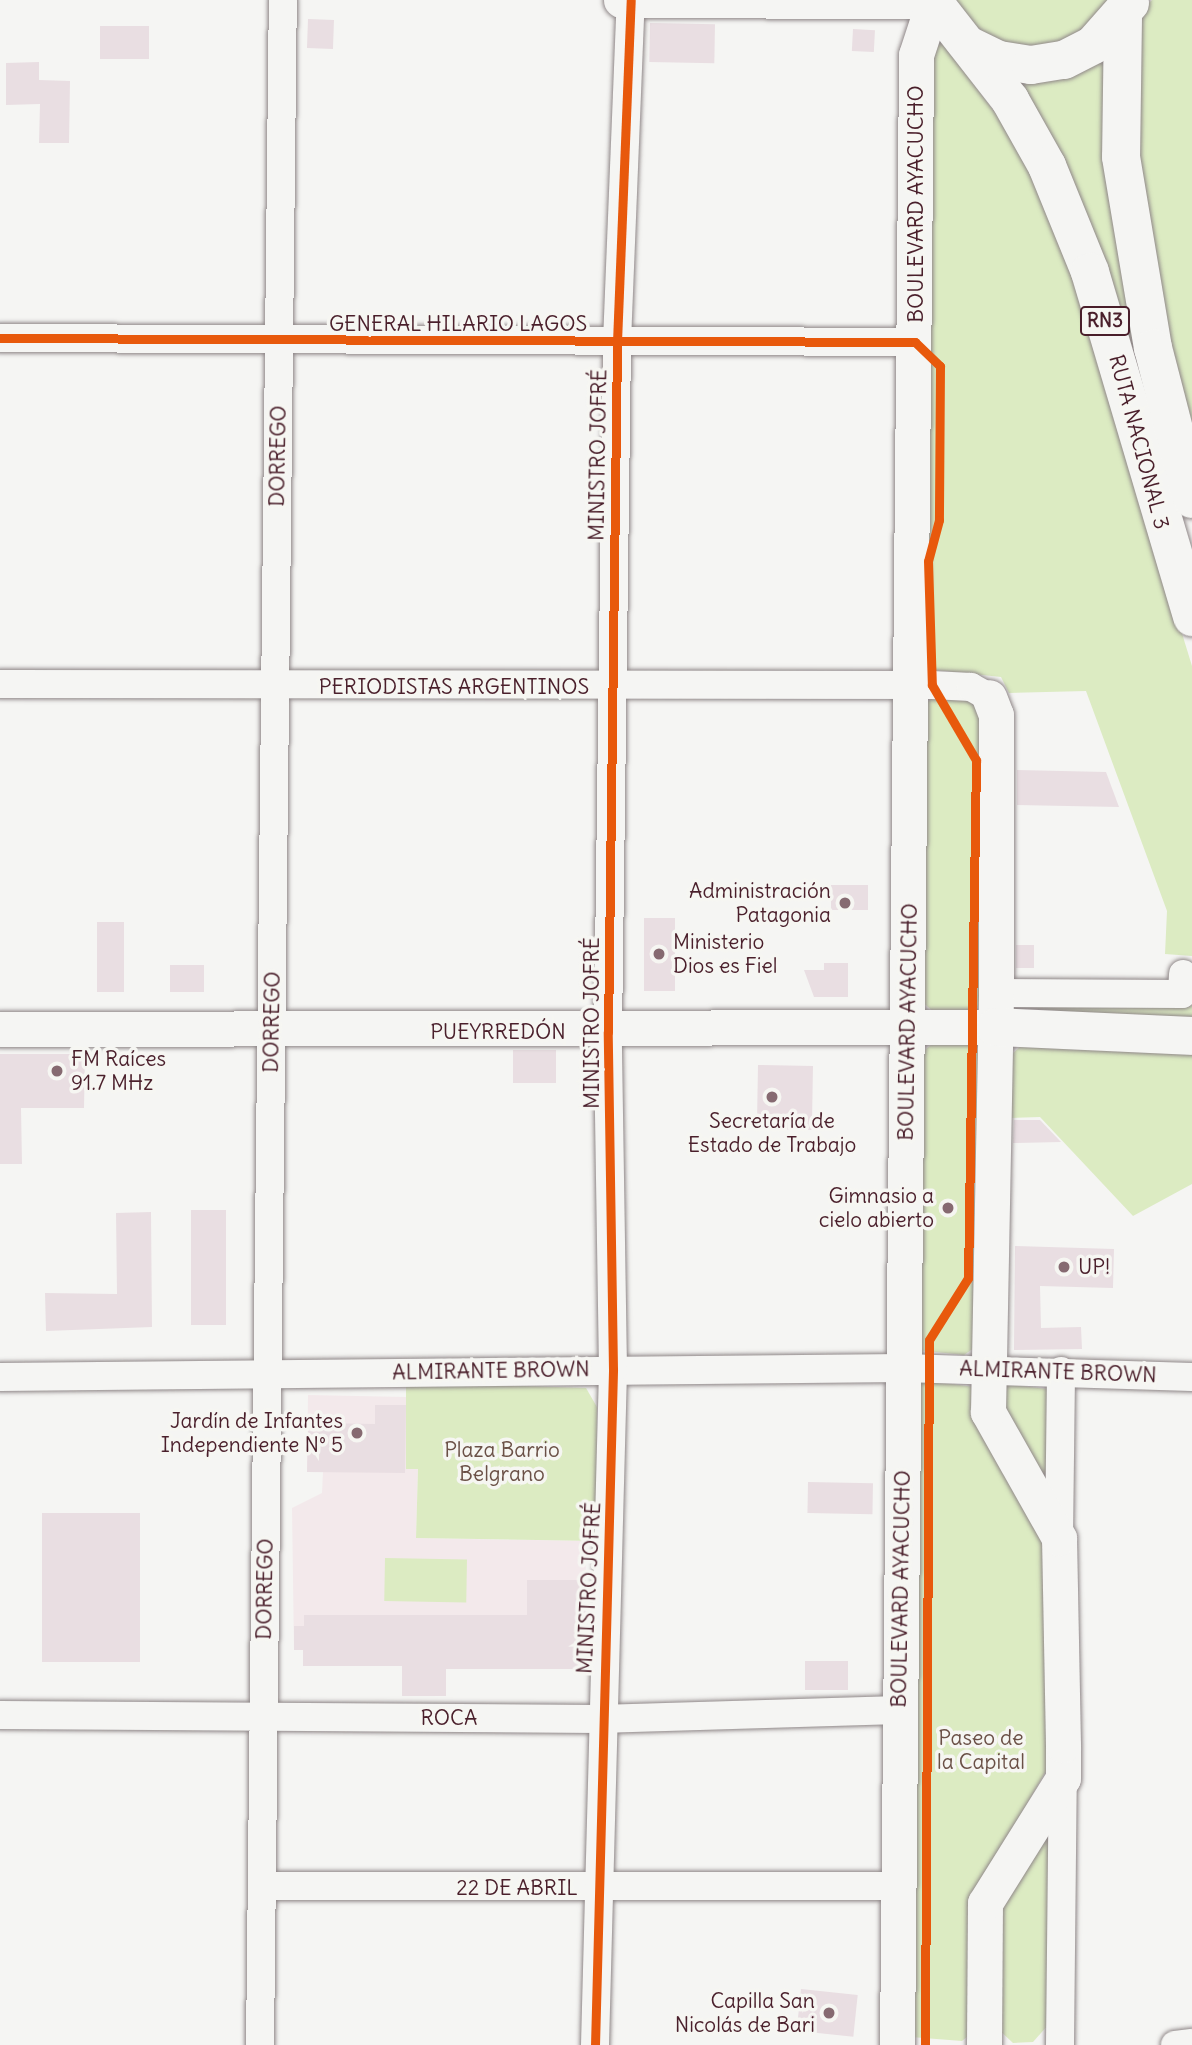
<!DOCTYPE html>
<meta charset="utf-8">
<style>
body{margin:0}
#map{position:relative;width:1192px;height:2045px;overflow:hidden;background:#f5f5f3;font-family:Delius,sans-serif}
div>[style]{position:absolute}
.built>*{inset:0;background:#f3e9eb}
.green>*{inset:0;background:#dcebc2;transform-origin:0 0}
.building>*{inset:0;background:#e9dee2;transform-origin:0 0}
.roads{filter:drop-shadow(0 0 2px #8f8788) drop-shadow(0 0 2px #8f8788)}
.minor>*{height:28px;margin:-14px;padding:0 14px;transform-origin:14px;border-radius:14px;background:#f5f5f3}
.major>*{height:35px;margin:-17.5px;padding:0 17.5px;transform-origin:17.5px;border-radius:17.5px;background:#f5f5f3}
.highway>*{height:38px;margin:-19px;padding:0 19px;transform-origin:19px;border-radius:19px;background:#f5f5f3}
.cycleway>*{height:9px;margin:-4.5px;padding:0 4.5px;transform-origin:4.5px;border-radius:4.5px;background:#e8590c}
.dots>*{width:19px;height:19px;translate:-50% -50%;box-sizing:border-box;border:4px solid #f6f6f2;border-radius:50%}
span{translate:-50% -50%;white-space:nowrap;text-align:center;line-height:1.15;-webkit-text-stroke:7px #f6f6f2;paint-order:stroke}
.shield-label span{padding:2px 5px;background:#f6f6f2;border:2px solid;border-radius:5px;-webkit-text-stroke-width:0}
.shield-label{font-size:19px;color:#4a1f2b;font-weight:700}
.street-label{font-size:21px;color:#4a1f2b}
.poi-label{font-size:21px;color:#4a1f2b}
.right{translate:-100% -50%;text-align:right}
.left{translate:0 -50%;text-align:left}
.park-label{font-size:21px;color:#6a5046}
</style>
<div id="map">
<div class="built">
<div style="clip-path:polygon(308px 1395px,406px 1397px,406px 1469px,418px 1468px,416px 1538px,586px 1541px,585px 1669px,446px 1669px,446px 1696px,402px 1695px,402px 1666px,303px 1666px,303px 1650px,294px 1650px,292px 1508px,322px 1493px,323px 1472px,307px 1472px)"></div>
</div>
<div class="green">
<div style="clip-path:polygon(952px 0,1116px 0,1109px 14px,1057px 48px,997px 43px,971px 26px)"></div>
<div style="clip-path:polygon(1152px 0,1192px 0,1192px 455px,1131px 155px,1142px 10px)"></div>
<div style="clip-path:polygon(939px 38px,1041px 174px,1192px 666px,1192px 956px,1165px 954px,1167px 911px,1086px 691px,1009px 693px,1001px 677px,926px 669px,923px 60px)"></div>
<div style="clip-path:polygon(1108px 56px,1181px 522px,1016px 78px)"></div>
<div style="clip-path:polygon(935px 697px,971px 698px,982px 705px,983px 1003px,970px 1013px,934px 1012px,921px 1001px,923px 704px)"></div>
<div style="clip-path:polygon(1192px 1005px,1192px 1023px,1015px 1007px,1189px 1007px)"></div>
<div style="clip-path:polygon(1023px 1044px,1192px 1049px,1192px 1184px,1133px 1216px,1040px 1117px,1010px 1118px,1010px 1056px)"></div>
<div style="clip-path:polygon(931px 1045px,970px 1045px,982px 1053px,974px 1348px,964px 1355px,917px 1350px,921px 1053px)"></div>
<div style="clip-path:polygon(923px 1380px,974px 1387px,1050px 1548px,1050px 1764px,975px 1894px,967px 2037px,962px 2041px,911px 2037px,915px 1390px)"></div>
<div style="clip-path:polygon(406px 1382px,586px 1388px,597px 1407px,596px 1541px,416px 1538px,418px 1469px,406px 1469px)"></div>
<div style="clip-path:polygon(1003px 1384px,1048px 1389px,1051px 1489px,1002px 1413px)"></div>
<div style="left:385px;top:1558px;width:82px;height:43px;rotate:1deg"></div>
<div style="clip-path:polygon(1050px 1826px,1049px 2024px,1033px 2042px,1013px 2043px,997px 2028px,1002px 1899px)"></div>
</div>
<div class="building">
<div style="left:308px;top:19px;width:26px;height:29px;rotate:2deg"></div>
<div style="left:650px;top:23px;width:65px;height:39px;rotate:1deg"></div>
<div style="left:100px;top:26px;width:49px;height:33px"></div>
<div style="left:853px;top:29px;width:22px;height:22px;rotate:3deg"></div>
<div style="clip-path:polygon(39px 62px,39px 80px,70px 81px,69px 143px,39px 143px,40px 104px,6px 105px,6px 63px)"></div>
<div style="clip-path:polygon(1017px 770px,1106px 772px,1119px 807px,1017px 805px)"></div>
<div style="left:831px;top:885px;width:37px;height:25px"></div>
<div style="left:644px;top:918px;width:31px;height:73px"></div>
<div style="left:97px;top:922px;width:27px;height:70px"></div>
<div style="left:1016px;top:945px;width:18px;height:23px"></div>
<div style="clip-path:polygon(824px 963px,848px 963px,848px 997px,814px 997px,804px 970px,824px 970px)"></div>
<div style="left:170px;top:965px;width:34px;height:27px"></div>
<div style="left:556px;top:1050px;width:33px;height:43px;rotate:90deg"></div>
<div style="clip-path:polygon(0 1054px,85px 1054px,84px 1108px,21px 1108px,22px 1164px,0 1164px)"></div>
<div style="left:758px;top:1065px;width:55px;height:64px;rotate:1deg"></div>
<div style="clip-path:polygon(1014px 1120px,1040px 1120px,1061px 1142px,1013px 1143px)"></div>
<div style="left:191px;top:1210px;width:35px;height:115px"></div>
<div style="clip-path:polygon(151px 1212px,152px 1327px,46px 1331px,45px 1293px,117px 1294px,116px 1213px)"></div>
<div style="clip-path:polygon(1015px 1246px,1114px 1249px,1113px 1288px,1040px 1286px,1041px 1328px,1081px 1327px,1082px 1349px,1014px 1350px)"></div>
<div style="clip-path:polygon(375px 1405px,406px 1405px,405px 1473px,307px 1472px,308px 1431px,319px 1432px,319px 1423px,375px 1424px)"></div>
<div style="left:808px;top:1482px;width:65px;height:31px;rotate:1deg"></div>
<div style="left:140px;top:1513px;width:149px;height:98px;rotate:90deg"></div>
<div style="clip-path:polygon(527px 1580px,586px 1580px,585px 1669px,446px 1669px,446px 1696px,402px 1696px,402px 1666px,303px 1666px,303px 1650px,294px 1650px,294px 1626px,304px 1626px,304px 1615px,527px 1615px)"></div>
<div style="left:805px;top:1661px;width:43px;height:29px"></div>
<div style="left:801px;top:1989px;width:57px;height:42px;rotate:6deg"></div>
</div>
<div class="roads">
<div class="minor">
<div style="left:0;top:338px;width:915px;rotate:0.25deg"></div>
<div style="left:0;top:684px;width:932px;rotate:0.06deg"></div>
<div style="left:932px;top:685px;width:39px;rotate:3deg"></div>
<div style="left:971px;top:687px;width:21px;rotate:29deg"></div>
<div style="left:996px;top:993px;width:186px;rotate:0.3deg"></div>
<div style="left:1182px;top:994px;width:20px;rotate:-87deg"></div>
<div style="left:0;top:1377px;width:904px;rotate:-0.57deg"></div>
<div style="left:904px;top:1368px;width:288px;rotate:1.8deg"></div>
<div style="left:1059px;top:1538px;width:167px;rotate:-89.3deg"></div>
<div style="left:0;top:1715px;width:599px;rotate:0.38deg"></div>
<div style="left:599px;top:1719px;width:300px;rotate:-1.7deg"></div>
<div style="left:262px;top:1886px;width:636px"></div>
<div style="left:260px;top:2045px;width:2045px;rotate:-89.36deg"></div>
<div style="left:595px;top:2045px;width:676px;rotate:-88.47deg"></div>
<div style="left:613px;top:1369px;width:337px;rotate:-90.9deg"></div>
<div style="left:608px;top:1032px;width:690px;rotate:-89.25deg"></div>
<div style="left:617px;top:342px;width:342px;rotate:-87.7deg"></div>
<div style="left:1060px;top:2045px;width:267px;rotate:-89.4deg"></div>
<div style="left:1175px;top:2045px;width:17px;rotate:-7deg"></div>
</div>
<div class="major">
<div style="left:621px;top:0;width:312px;rotate:0.2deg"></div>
<div style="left:0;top:1029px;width:996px;rotate:-0.12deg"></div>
<div style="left:897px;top:2045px;width:1990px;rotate:-89.45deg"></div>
<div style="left:916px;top:55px;width:55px;rotate:-71.9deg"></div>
<div style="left:984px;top:2045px;width:142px;rotate:-89.6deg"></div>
<div style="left:985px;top:1903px;width:147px;rotate:-58deg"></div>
<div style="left:1063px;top:1778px;width:33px;rotate:-90deg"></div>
<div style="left:1063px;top:1745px;width:207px;rotate:-91.1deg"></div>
<div style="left:1059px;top:1538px;width:145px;rotate:-119.4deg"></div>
<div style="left:988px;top:1412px;width:419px;rotate:-88.9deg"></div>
<div style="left:996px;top:993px;width:278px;rotate:-90deg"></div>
<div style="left:996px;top:715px;width:19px;rotate:-111deg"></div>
</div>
<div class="highway">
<div style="left:932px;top:0;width:127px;rotate:52deg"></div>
<div style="left:1010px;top:100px;width:76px;rotate:60.7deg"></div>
<div style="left:1047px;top:166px;width:114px;rotate:67.9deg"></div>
<div style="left:1090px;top:272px;width:360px;rotate:73.5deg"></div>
<div style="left:1123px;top:17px;width:140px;rotate:90.8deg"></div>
<div style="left:1121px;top:157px;width:194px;rotate:80.5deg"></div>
<div style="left:1153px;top:348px;width:156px;rotate:75.5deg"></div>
<div style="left:970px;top:46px;width:32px;rotate:26deg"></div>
<div style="left:999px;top:60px;width:32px;rotate:9deg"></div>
<div style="left:1031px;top:65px;width:33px;rotate:-9deg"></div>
<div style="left:1064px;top:60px;width:33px;rotate:-27deg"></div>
<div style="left:1093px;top:45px;width:56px;rotate:-48.6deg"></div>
<div style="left:996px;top:1027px;width:196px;rotate:2.6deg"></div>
</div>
</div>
<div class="cycleway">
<div style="left:0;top:338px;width:915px;rotate:0.25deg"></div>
<div style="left:915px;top:342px;width:35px;rotate:44deg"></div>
<div style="left:940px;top:366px;width:154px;rotate:90.4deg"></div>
<div style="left:939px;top:520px;width:42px;rotate:105deg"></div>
<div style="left:928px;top:561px;width:124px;rotate:88.2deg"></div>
<div style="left:932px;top:685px;width:87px;rotate:59.6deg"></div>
<div style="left:976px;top:760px;width:518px;rotate:90.88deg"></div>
<div style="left:968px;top:1278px;width:73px;rotate:122.2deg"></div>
<div style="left:929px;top:1340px;width:705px;rotate:90.33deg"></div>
<div style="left:595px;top:2045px;width:676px;rotate:-88.47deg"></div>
<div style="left:613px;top:1369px;width:337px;rotate:-90.9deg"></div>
<div style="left:608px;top:1032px;width:690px;rotate:-89.25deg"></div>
<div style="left:617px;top:342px;width:342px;rotate:-87.7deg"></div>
</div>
<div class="dots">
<div style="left:845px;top:903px;background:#866a71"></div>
<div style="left:659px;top:954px;background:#866a71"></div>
<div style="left:57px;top:1071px;background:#866a71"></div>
<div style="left:772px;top:1097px;background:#866a71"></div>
<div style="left:948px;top:1208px;background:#866a71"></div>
<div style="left:1064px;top:1267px;background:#866a71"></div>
<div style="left:357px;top:1433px;background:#866a71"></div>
<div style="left:829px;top:2013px;background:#866a71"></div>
</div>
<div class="shield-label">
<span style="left:1105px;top:321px">RN3</span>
</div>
<div class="street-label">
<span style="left:916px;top:204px;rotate:-90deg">BOULEVARD AYACUCHO</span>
<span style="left:458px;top:324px">GENERAL HILARIO LAGOS</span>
<span style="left:1139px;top:442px;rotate:75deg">RUTA NACIONAL 3</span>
<span style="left:598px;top:455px;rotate:-89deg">MINISTRO JOFRÉ</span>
<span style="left:278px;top:456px;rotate:-89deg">DORREGO</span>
<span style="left:454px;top:687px">PERIODISTAS ARGENTINOS</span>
<span style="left:272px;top:1022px;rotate:-89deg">DORREGO</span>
<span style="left:908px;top:1022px;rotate:-89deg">BOULEVARD AYACUCHO</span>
<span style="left:592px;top:1023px;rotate:-90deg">MINISTRO JOFRÉ</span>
<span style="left:498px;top:1032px">PUEYRREDÓN</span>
<span style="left:491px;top:1371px;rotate:-1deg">ALMIRANTE BROWN</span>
<span style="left:1058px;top:1372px;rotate:2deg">ALMIRANTE BROWN</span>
<span style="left:589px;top:1588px;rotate:-87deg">MINISTRO JOFRÉ</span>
<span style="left:265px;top:1589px;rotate:-89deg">DORREGO</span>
<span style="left:901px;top:1589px;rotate:-89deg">BOULEVARD AYACUCHO</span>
<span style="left:449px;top:1718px">ROCA</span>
<span style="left:517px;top:1888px">22 DE ABRIL</span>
</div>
<div class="poi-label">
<span class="right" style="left:831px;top:903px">Administración<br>Patagonia</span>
<span class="left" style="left:673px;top:954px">Ministerio<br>Dios es Fiel</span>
<span class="left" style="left:71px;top:1071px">FM Raíces<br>91.7 MHz</span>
<span style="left:772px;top:1133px">Secretaría de<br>Estado de Trabajo</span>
<span class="right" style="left:934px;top:1208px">Gimnasio a<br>cielo abierto</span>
<span class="left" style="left:1078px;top:1267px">UP!</span>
<span class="right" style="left:343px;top:1433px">Jardín de Infantes<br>Independiente N° 5</span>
<span class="right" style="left:815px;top:2013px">Capilla San<br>Nicolás de Bari</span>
</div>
<div class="park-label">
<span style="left:502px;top:1462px">Plaza Barrio<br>Belgrano</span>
<span style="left:981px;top:1750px">Paseo de<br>la Capital</span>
</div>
</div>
